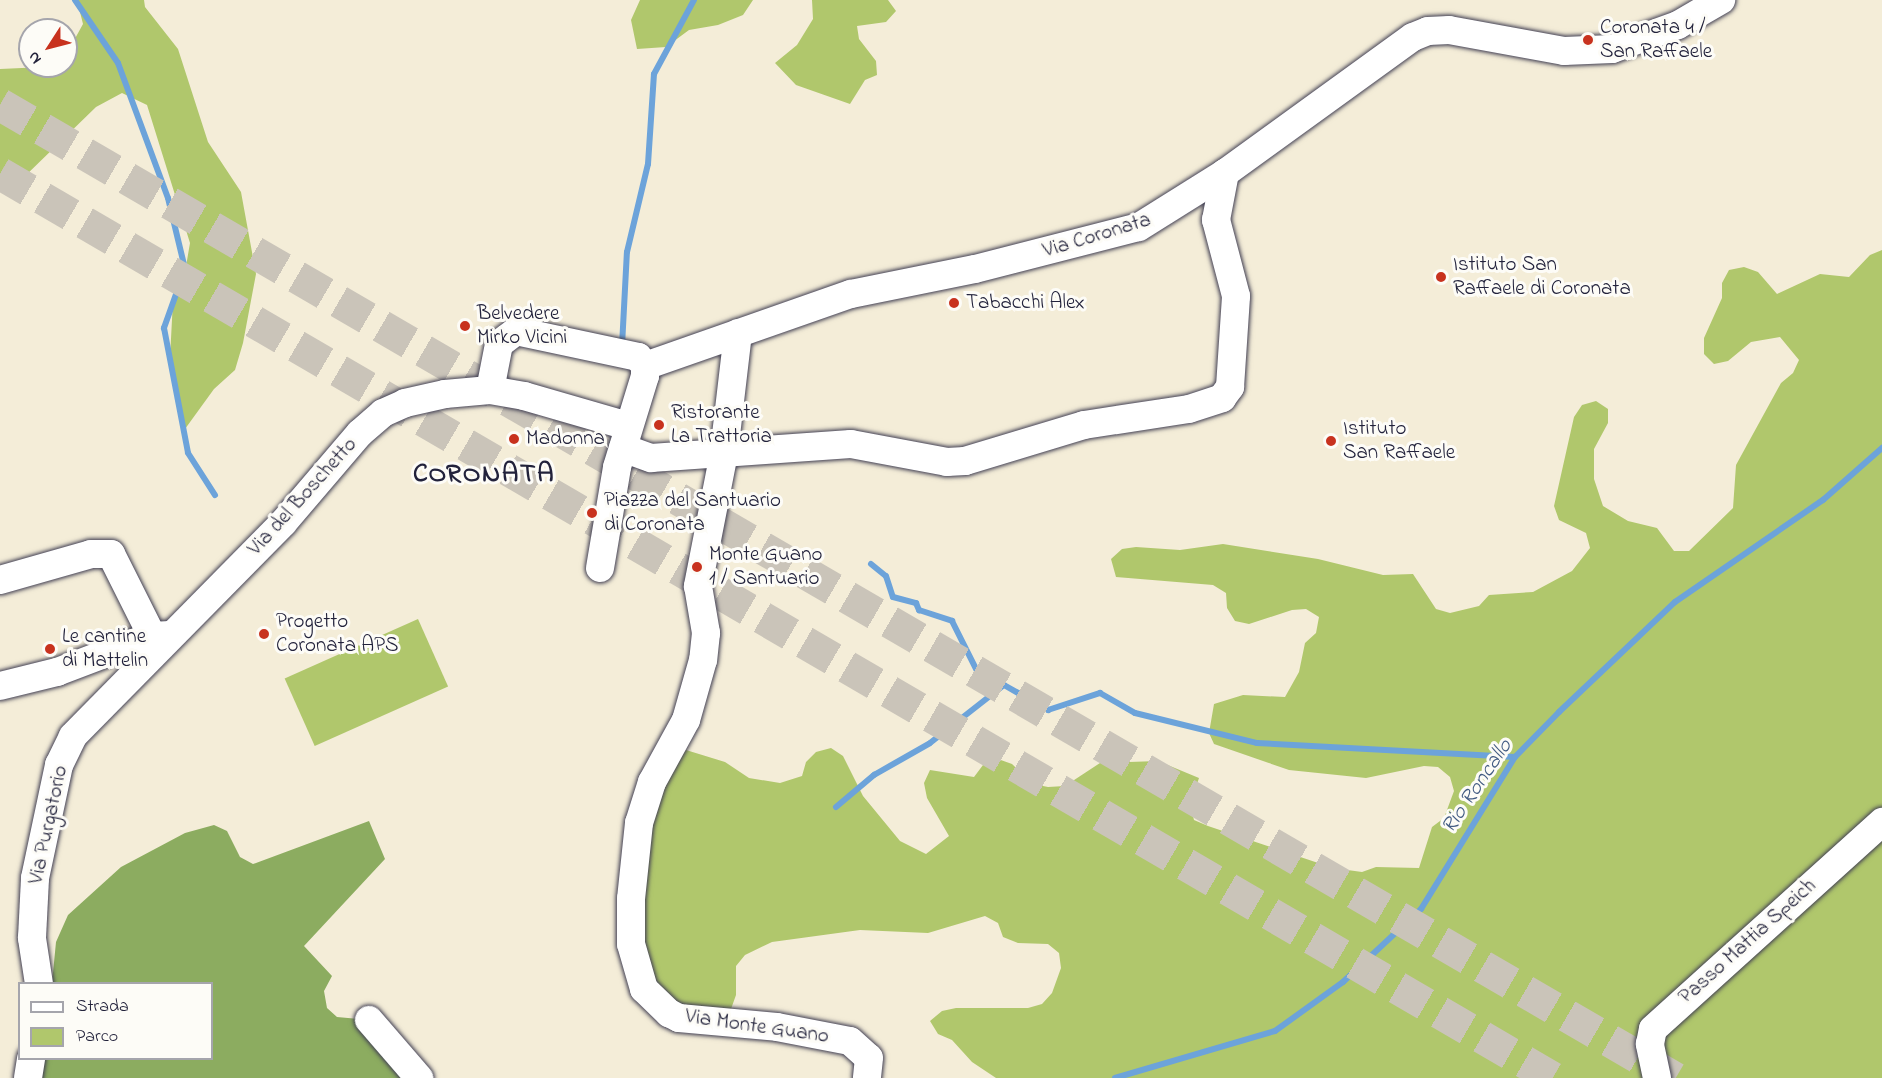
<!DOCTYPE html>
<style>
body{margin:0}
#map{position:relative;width:1882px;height:1078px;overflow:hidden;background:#f4edd8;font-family:"Indie Flower",sans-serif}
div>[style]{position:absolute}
.green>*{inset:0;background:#b0c76c;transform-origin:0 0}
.forest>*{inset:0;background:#8cac60}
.stream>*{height:6px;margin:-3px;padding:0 3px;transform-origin:3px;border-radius:3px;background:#6ca3da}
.highway-tunnel>*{height:33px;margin-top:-16.5px;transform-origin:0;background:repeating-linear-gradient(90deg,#cac4b9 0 33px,transparent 0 49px)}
.roads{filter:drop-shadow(0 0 2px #424053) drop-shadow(0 0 2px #424053)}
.minor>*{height:28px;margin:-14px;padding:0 14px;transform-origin:14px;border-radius:14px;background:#fff}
.dots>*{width:16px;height:16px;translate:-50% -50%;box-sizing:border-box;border:3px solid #fdfcf7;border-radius:50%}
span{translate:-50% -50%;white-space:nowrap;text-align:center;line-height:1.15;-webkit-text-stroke:6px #fdfcf7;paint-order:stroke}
.poi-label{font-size:21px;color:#22223b}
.left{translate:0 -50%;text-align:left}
.street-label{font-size:21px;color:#22223b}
.water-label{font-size:22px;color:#435c83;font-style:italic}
.district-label{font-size:27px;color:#22223b;font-weight:700;letter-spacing:1.5px}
.legend{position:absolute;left:18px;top:982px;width:195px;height:78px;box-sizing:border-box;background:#fdfcf7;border:2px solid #a5a5ac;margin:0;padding:8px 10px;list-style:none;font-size:18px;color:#22223b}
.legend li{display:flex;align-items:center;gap:12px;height:30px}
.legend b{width:30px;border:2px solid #a5a5ac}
.north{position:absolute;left:18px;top:18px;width:60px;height:60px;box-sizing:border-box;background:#fdfcf7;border:2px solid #a5a5ac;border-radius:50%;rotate:234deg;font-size:16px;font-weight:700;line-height:24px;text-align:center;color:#22223b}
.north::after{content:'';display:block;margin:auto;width:21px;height:27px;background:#c8321e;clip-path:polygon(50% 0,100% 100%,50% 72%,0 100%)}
</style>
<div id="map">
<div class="green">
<div style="clip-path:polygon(77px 0,144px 0,145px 7px,178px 49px,208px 142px,241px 192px,256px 274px,243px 343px,235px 370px,214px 389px,185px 429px,170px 358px,173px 300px,185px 272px,190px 243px,147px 105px,122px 93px,96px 107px,21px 180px,0 191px,0 69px,66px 66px,66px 55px,83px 24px)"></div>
<div style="clip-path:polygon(640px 0,753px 0,743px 15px,718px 25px,689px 30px,666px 47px,637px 49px,631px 20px)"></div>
<div style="clip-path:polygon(812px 0,888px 0,896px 11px,886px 22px,857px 26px,859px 39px,876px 61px,877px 75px,865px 80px,850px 104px,796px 85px,775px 63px,797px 45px,813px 19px)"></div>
<div style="clip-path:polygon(1882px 250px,1882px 812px,1649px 1014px,1649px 1078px,996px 1078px,972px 1062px,952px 1040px,938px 1034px,930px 1021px,942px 1011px,956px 1008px,1028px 1008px,1042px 1004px,1052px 993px,1061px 968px,1059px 953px,1048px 944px,1018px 943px,1003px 937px,998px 923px,985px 916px,928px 933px,860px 930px,772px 942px,745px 955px,736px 966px,736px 995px,731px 1009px,662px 1003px,638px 953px,640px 910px,658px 790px,686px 750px,725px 762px,749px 778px,780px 783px,802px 776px,806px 762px,816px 752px,831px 748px,843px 756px,863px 796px,900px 841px,926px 854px,949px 836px,927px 798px,924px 783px,930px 770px,974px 777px,983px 765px,998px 759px,1012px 764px,1033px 784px,1048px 787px,1065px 786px,1100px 763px,1158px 761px,1199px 778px,1190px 805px,1194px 820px,1208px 826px,1333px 868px,1362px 872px,1376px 867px,1419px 868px,1432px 827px,1444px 818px,1454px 791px,1450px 777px,1438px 767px,1424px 766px,1366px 778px,1289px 770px,1214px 744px,1209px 733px,1214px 704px,1243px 695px,1285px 697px,1299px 672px,1305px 643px,1316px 633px,1319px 617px,1306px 609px,1292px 610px,1249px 624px,1235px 621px,1227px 608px,1226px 593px,1213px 585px,1116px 577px,1111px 559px,1122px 549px,1136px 547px,1180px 550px,1223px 544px,1318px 559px,1383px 575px,1413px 574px,1436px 609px,1450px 613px,1479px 606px,1489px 595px,1533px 592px,1572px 571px,1590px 548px,1586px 533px,1559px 520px,1554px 506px,1574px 417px,1582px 405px,1596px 401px,1608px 409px,1608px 423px,1594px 449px,1594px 479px,1603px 506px,1628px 521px,1657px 528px,1674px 551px,1689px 551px,1733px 508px,1736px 465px,1781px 383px,1793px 373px,1799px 360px,1780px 337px,1751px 342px,1728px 361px,1714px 364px,1704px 354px,1704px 338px,1722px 298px,1722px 283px,1729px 270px,1744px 267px,1758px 272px,1777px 294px,1820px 274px,1849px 277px,1870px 255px)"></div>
<div style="left:418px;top:619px;width:74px;height:146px;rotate:66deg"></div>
<div style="clip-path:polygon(1882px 834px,1882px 1078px,1665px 1078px,1656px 1038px)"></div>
</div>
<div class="forest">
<div style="clip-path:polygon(369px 821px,385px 859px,304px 946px,332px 976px,324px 991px,327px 1008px,337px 1017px,359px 1019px,407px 1078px,37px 1078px,39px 1059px,212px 1058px,212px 984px,52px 983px,56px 942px,68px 915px,121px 867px,185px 833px,214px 825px,227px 831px,240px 857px,253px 864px)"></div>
</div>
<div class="stream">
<div style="left:75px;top:0;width:76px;rotate:55.7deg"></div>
<div style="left:118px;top:63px;width:144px;rotate:69.7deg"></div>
<div style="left:168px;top:198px;width:73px;rotate:76.5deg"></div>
<div style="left:185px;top:269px;width:63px;rotate:109.6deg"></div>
<div style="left:164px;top:328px;width:127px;rotate:79.1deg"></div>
<div style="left:188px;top:453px;width:50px;rotate:57.3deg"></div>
<div style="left:622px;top:346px;width:94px;rotate:-87deg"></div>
<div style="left:627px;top:252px;width:90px;rotate:-76.6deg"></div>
<div style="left:648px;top:164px;width:90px;rotate:-86.2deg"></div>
<div style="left:654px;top:74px;width:84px;rotate:-61.6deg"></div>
<div style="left:871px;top:564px;width:19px;rotate:39deg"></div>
<div style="left:886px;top:576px;width:22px;rotate:72deg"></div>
<div style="left:893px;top:597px;width:24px;rotate:15deg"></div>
<div style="left:916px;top:603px;width:8px;rotate:67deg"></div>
<div style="left:919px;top:610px;width:35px;rotate:18deg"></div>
<div style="left:952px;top:621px;width:72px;rotate:63.4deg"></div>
<div style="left:984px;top:685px;width:20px"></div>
<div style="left:1004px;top:685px;width:51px;rotate:29.6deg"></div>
<div style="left:1048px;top:710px;width:55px;rotate:-18.1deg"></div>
<div style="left:1100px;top:693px;width:40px;rotate:29.7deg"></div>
<div style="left:1135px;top:713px;width:126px;rotate:13.8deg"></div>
<div style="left:1257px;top:743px;width:258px;rotate:3.1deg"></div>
<div style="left:836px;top:807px;width:50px;rotate:-40.1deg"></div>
<div style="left:874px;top:775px;width:64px;rotate:-29.7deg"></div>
<div style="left:930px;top:743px;width:94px;rotate:-38.1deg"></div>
<div style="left:1115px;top:1078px;width:167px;rotate:-16.4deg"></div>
<div style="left:1275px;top:1031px;width:84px;rotate:-35.8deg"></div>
<div style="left:1343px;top:982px;width:107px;rotate:-43.1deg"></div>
<div style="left:1421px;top:909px;width:179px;rotate:-58.3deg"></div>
<div style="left:1515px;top:757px;width:63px;rotate:-45.6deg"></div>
<div style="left:1559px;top:712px;width:160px;rotate:-43.5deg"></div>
<div style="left:1675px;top:602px;width:180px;rotate:-34.6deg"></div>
<div style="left:1823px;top:500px;width:79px;rotate:-41.4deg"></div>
</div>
<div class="highway-tunnel">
<div style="left:0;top:104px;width:1938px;rotate:30.18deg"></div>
<div style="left:0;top:173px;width:1797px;rotate:30.23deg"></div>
</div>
<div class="roads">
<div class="minor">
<div style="left:738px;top:333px;width:121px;rotate:96.7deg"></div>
<div style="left:724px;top:453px;width:136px;rotate:101.1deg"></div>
<div style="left:698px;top:586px;width:48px;rotate:80.3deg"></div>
<div style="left:706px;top:633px;width:27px;rotate:96deg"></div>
<div style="left:703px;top:660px;width:62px;rotate:105.8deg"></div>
<div style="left:686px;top:720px;width:71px;rotate:118.7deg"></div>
<div style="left:652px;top:782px;width:43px;rotate:107.6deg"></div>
<div style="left:639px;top:823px;width:76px;rotate:96deg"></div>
<div style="left:631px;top:899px;width:45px;rotate:90deg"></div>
<div style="left:631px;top:944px;width:47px;rotate:73.9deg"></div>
<div style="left:644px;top:989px;width:35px;rotate:44deg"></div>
<div style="left:669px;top:1013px;width:11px;rotate:27deg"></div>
<div style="left:679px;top:1018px;width:98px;rotate:5.2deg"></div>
<div style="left:777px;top:1027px;width:74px;rotate:10.9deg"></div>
<div style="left:850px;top:1041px;width:25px;rotate:42deg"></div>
<div style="left:869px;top:1058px;width:20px;rotate:96deg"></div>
<div style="left:645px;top:366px;width:218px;rotate:-19.3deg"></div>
<div style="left:851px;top:294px;width:126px;rotate:-11.4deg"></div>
<div style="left:975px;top:269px;width:169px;rotate:-14.4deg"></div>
<div style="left:1139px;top:227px;width:102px;rotate:-32.1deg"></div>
<div style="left:1225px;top:173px;width:232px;rotate:-35.9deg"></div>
<div style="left:1413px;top:37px;width:16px;rotate:-22deg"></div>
<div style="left:1428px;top:31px;width:21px;rotate:-3deg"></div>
<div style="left:1449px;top:30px;width:117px;rotate:10.3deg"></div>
<div style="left:1564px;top:51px;width:48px;rotate:-2.4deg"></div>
<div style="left:1612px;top:49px;width:70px;rotate:-20deg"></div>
<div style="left:1678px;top:25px;width:50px;rotate:-30.2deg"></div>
<div style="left:490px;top:390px;width:47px;rotate:-78.9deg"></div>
<div style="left:499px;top:344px;width:21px;rotate:-37deg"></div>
<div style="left:516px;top:331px;width:125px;rotate:12deg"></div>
<div style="left:638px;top:357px;width:11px;rotate:52deg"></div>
<div style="left:623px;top:448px;width:30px;rotate:20deg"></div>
<div style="left:651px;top:458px;width:200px;rotate:-4deg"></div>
<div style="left:851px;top:444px;width:98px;rotate:10.6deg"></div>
<div style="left:947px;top:462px;width:18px;rotate:-3deg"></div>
<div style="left:965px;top:461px;width:124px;rotate:-16.8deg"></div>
<div style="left:1084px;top:425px;width:106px;rotate:-8.7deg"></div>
<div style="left:1189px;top:409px;width:35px;rotate:-18deg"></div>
<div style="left:1222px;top:398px;width:14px;rotate:-54deg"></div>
<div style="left:1230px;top:387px;width:91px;rotate:-86.2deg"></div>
<div style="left:1236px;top:296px;width:79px;rotate:-104.7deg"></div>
<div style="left:1216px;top:220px;width:48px;rotate:-79.2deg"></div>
<div style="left:600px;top:568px;width:102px;rotate:-80.4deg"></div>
<div style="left:617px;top:467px;width:95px;rotate:-72.9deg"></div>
<div style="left:645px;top:376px;width:10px;rotate:-90deg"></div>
<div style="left:0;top:580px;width:95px;rotate:-15.9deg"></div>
<div style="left:91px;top:554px;width:20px"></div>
<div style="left:111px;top:554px;width:92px;rotate:63.4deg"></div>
<div style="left:0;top:686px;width:59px;rotate:-13.8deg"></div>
<div style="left:57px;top:672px;width:102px;rotate:-20.8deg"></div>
<div style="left:152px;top:636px;width:18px;rotate:-3deg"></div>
<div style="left:39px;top:984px;width:47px;rotate:-98.7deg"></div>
<div style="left:32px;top:938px;width:60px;rotate:-87.1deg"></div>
<div style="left:35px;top:878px;width:116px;rotate:-78deg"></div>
<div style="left:59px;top:765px;width:32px;rotate:-64deg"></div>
<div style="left:73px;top:736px;width:299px;rotate:-45.4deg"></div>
<div style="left:283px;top:523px;width:118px;rotate:-49.5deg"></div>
<div style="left:360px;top:433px;width:30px;rotate:-41deg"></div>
<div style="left:383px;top:413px;width:24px;rotate:-24deg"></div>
<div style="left:405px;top:403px;width:41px;rotate:-12.7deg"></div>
<div style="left:445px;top:394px;width:45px;rotate:-5.1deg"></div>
<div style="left:490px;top:390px;width:35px;rotate:10deg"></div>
<div style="left:524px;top:396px;width:108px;rotate:16.1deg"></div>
<div style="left:369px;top:1020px;width:77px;rotate:49.2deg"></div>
<div style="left:28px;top:1078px;width:20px;rotate:-81deg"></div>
<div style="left:1657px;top:1078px;width:35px;rotate:-102deg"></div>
<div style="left:1650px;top:1044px;width:15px;rotate:-79deg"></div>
<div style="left:1653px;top:1029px;width:309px;rotate:-42.1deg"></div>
</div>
</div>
<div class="dots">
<div style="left:1588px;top:40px;background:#c8321e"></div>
<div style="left:1441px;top:277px;background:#c8321e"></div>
<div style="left:954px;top:303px;background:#c8321e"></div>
<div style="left:465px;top:326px;background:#c8321e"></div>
<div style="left:659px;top:425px;background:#c8321e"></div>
<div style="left:514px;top:439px;background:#c8321e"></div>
<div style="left:1331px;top:441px;background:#c8321e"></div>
<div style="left:592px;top:513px;background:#c8321e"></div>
<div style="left:697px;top:567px;background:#c8321e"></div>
<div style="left:264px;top:634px;background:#c8321e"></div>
<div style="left:50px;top:649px;background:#c8321e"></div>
</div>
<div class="poi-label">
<span class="left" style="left:1600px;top:40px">Coronata 4 /<br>San Raffaele</span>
<span class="left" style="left:1453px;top:277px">Istituto San<br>Raffaele di Coronata</span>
<span class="left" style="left:966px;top:303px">Tabacchi Alex</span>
<span class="left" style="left:477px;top:326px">Belvedere<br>Mirko Vicini</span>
<span class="left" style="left:671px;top:425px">Ristorante<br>La Trattoria</span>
<span class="left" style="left:1343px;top:441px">Istituto<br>San Raffaele</span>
<span class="left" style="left:526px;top:439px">Madonna</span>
<span class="left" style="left:604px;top:513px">Piazza del Santuario<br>di Coronata</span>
<span class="left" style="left:709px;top:567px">Monte Guano<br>1 / Santuario</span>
<span class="left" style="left:276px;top:634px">Progetto<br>Coronata APS</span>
<span class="left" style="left:62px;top:649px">Le cantine<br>di Mattelin</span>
</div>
<div class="street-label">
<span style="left:1097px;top:236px;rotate:-17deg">Via Coronata</span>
<span style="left:303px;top:497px;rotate:-48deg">Via del Boschetto</span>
<span style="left:49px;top:825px;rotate:-78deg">Via Purgatorio</span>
<span style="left:1748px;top:942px;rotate:-42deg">Passo Mattia Speich</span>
<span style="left:757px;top:1027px;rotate:8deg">Via Monte Guano</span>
</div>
<div class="water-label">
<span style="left:1478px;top:787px;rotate:-56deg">Rio Roncallo</span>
</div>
<div class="district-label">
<span style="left:484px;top:475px">CORONATA</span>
</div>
<ul class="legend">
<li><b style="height:8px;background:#fff"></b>Strada</li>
<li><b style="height:16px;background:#b0c76c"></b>Parco</li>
</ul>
<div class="north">N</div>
</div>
